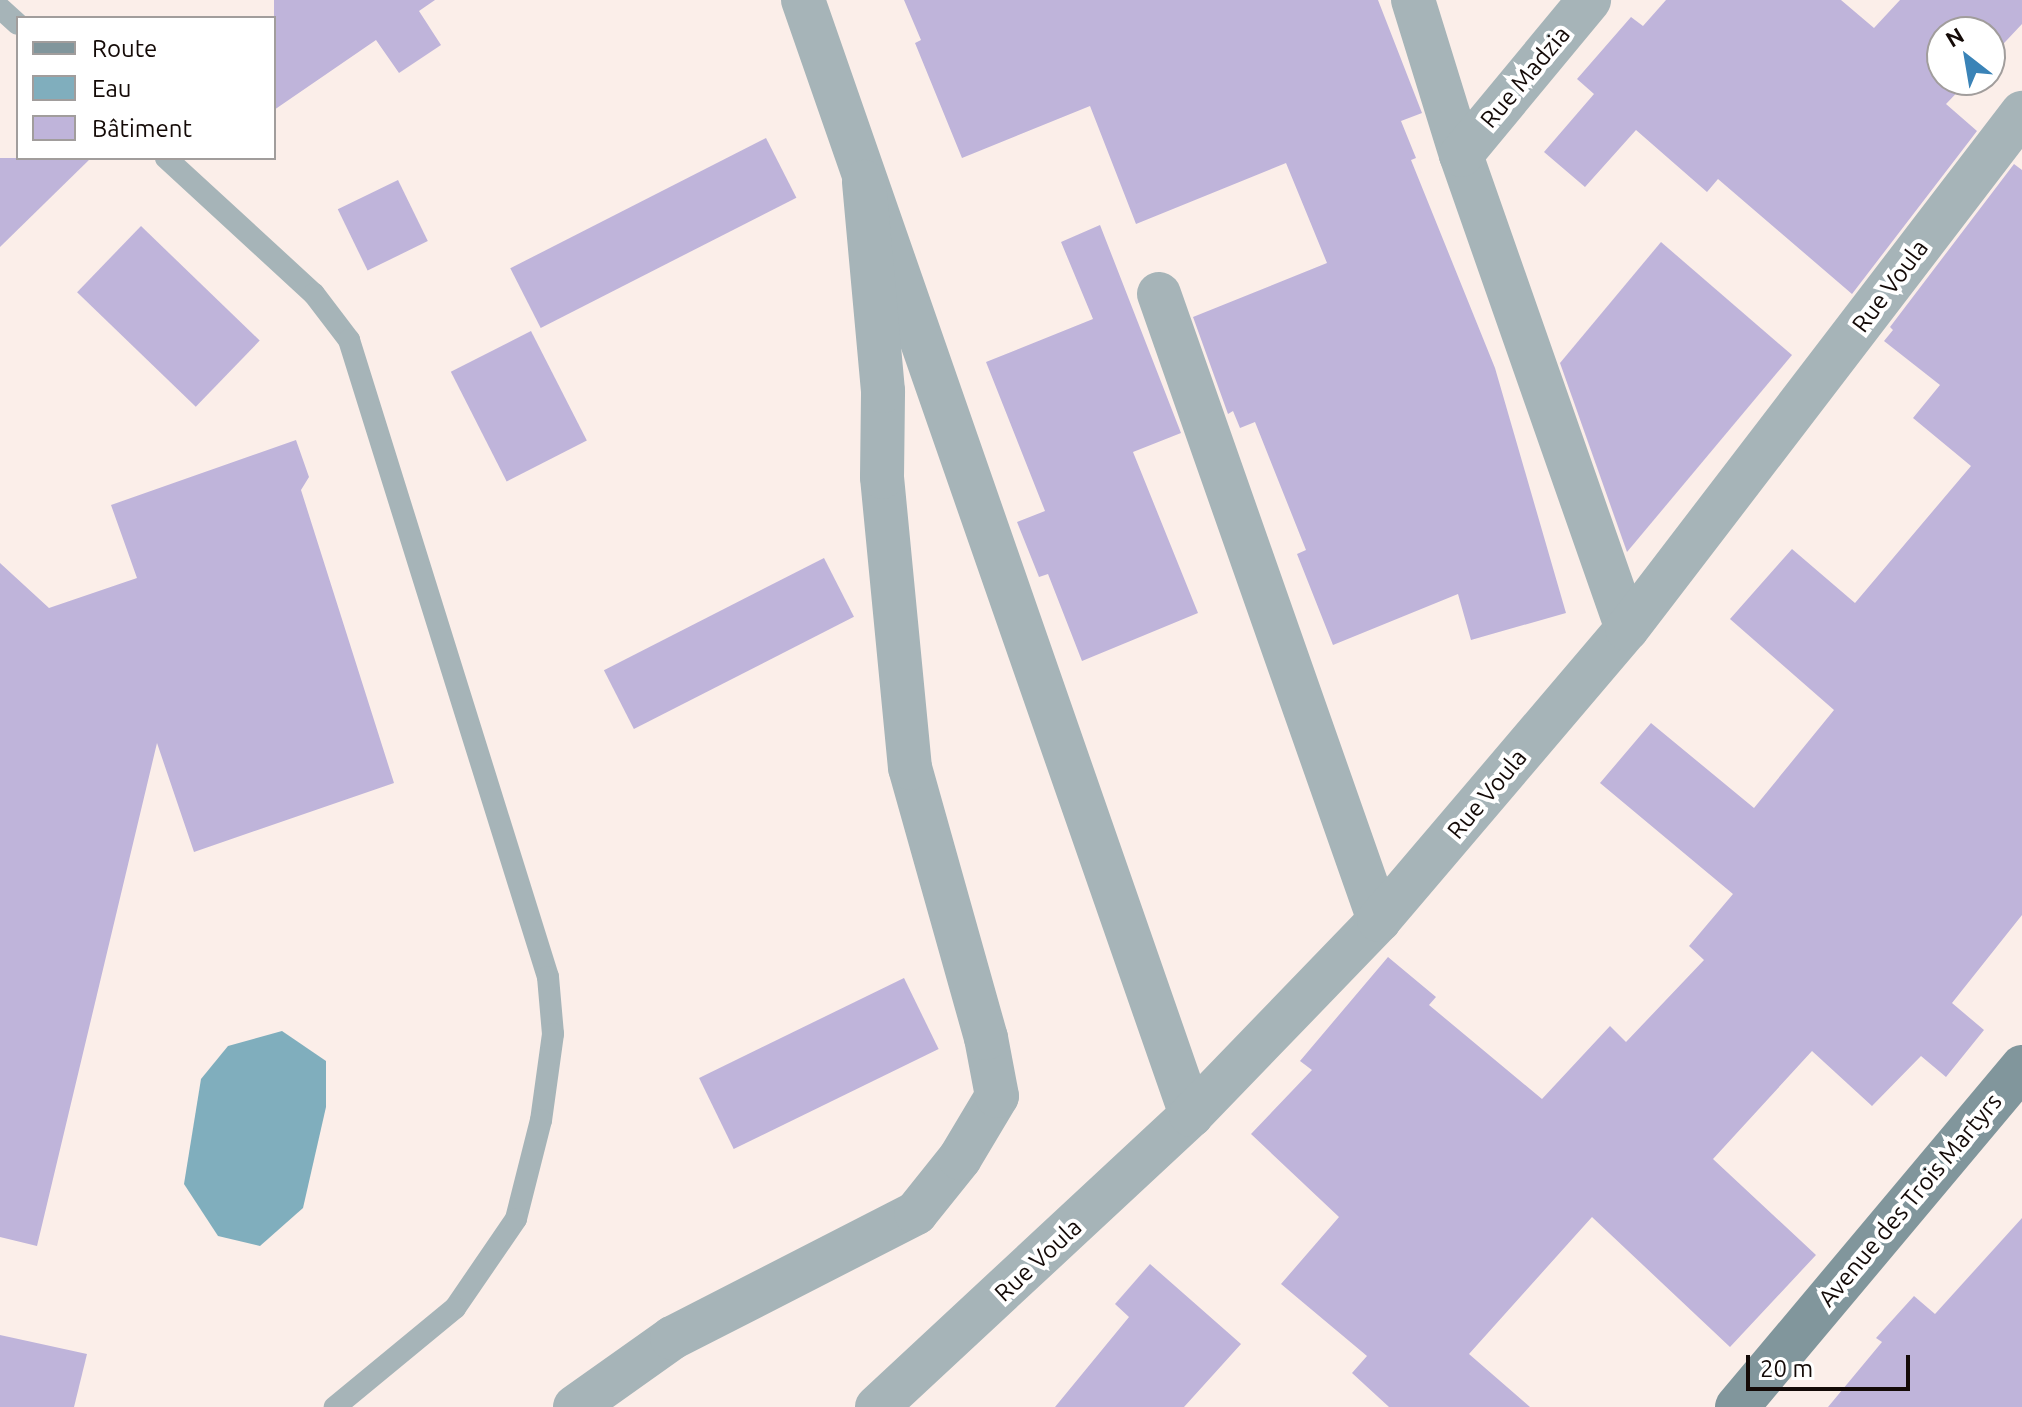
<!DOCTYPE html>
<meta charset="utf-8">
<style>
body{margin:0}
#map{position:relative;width:2022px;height:1407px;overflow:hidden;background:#fbeee9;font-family:Ubuntu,sans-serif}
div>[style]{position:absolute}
.water>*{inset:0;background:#80aebd}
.building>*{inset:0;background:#bfb4da;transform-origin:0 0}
.lane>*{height:22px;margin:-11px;padding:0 11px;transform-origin:11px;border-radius:11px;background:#a6b4b8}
.street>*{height:44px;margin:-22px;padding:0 22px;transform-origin:22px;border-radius:22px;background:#a6b4b8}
.secondary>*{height:44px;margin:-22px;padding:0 22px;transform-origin:22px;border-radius:22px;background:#81969c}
span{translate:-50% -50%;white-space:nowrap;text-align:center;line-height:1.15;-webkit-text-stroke:8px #fff;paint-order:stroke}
.street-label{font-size:24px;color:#140a07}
.legend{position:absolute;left:16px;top:16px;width:260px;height:144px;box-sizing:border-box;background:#fff;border:2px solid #a19d9c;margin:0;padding:10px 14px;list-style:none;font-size:24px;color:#140a07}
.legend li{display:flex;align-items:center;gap:16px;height:40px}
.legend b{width:40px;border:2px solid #a19d9c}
.north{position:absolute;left:1926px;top:16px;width:80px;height:80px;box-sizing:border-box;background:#fff;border:2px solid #a19d9c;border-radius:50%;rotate:329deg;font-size:22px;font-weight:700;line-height:32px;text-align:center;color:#140a07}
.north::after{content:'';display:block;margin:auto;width:28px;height:36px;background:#3a83b7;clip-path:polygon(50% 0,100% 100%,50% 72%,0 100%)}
.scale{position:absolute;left:1746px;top:1355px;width:164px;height:36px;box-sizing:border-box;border:4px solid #140a07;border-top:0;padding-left:10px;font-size:24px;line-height:28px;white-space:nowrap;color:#140a07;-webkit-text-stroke:6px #fff;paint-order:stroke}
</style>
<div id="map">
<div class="water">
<div style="clip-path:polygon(282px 1031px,326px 1061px,326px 1107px,303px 1208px,260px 1246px,218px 1236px,184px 1184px,201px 1079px,228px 1046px)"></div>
</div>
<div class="building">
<div style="clip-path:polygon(274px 0,435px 0,419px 11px,441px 45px,399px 73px,376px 40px,274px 110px)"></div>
<div style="clip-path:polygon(904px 0,1378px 0,1422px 113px,1401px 121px,1416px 158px,1411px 160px,1495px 368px,1566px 613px,1471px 640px,1458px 594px,1333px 645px,1297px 554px,1306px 550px,1255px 422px,1240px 428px,1233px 411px,1228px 414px,1193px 317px,1327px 263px,1286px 163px,1136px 224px,1090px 106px,962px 158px,915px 43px,921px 40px)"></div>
<div style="clip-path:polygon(1666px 0,1841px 0,1874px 28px,1900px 0,2022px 0,2022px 24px,1990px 58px,1990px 32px,1942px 32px,1942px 80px,1969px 80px,1946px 104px,1977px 131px,1852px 294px,1718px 179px,1707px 192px,1636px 130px,1585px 187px,1544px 152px,1594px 94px,1577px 79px,1631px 17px,1643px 26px)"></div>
<div style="left:766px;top:138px;width:67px;height:287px;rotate:63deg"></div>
<div style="clip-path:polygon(0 158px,91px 158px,0 247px)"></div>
<div style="clip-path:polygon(2014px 164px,2022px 170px,2022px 915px,1952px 1003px,1984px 1030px,1946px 1077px,1921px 1056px,1872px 1106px,1812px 1051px,1713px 1159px,1816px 1255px,1730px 1347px,1592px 1217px,1469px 1354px,1530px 1407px,1389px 1407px,1352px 1373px,1367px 1356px,1281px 1284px,1339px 1217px,1251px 1134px,1312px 1070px,1300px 1061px,1388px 957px,1436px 997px,1429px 1005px,1542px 1099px,1610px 1026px,1626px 1042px,1704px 960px,1689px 946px,1733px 894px,1600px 783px,1651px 723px,1754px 808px,1834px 710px,1730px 619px,1792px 549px,1855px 603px,1971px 466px,1913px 418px,1940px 385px,1884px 341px,1893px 330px,1890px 327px)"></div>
<div style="left:398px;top:180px;width:68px;height:67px;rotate:64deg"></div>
<div style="clip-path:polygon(1100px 225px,1181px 433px,1133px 452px,1198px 613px,1082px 661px,1048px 574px,1039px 577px,1017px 522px,1045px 511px,986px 362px,1093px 319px,1061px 242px)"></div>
<div style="left:141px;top:226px;width:165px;height:92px;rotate:44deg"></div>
<div style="clip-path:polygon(1661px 242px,1792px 355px,1627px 552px,1560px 363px)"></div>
<div style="left:531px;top:331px;width:123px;height:90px;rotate:63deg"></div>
<div style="clip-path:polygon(296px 440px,309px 477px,301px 490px,394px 783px,194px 852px,157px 743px,37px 1246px,0 1237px,0 563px,49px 608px,137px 578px,111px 505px)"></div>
<div style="left:824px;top:558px;width:66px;height:247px;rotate:63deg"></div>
<div style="left:904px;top:978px;width:79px;height:228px;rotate:64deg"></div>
<div style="clip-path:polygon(2022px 1218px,2022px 1407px,1828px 1407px,1882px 1342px,1876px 1338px,1914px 1296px,1935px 1314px)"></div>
<div style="clip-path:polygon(1150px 1264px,1241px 1344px,1184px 1407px,1055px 1407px,1129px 1317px,1115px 1304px)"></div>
<div style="clip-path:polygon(0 1335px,87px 1354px,74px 1407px,0 1407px)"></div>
</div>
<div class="lane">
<div style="left:0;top:8px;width:24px;rotate:42deg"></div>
<div style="left:166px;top:158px;width:201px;rotate:42.6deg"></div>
<div style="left:314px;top:294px;width:58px;rotate:52.7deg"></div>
<div style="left:349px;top:340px;width:667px;rotate:72.65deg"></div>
<div style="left:548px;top:977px;width:57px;rotate:85deg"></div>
<div style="left:553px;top:1034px;width:87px;rotate:97.9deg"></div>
<div style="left:541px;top:1120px;width:102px;rotate:104.2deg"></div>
<div style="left:516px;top:1219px;width:108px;rotate:124.4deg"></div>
<div style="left:455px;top:1308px;width:156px;rotate:140.5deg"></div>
</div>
<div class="street">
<div style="left:803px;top:0;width:1181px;rotate:70.81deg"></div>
<div style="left:1413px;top:0;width:162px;rotate:72.8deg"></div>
<div style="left:1461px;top:155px;width:502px;rotate:70.7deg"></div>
<div style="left:1461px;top:155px;width:201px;rotate:-50.4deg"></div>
<div style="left:1159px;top:294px;width:664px;rotate:70.64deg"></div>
<div style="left:575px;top:1407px;width:119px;rotate:-35.4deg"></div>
<div style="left:672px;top:1338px;width:274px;rotate:-27.1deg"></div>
<div style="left:916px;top:1213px;width:70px;rotate:-51.3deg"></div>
<div style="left:960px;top:1158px;width:72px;rotate:-59.2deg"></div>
<div style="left:997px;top:1096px;width:59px;rotate:-100.7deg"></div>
<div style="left:986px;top:1038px;width:280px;rotate:-105.7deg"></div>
<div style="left:910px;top:768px;width:292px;rotate:-95.5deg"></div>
<div style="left:882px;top:477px;width:86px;rotate:-89.3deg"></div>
<div style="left:883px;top:391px;width:210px;rotate:-95.2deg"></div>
<div style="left:877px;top:1407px;width:429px;rotate:-42.9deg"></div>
<div style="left:1191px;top:1115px;width:271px;rotate:-46deg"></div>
<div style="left:1379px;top:920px;width:382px;rotate:-49.6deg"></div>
<div style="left:1627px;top:629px;width:650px;rotate:-52.57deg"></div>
</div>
<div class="secondary">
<div style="left:1737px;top:1407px;width:444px;rotate:-50deg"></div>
</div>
<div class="street-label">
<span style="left:1525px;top:77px;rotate:-50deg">Rue Madzia</span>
<span style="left:1890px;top:286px;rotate:-53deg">Rue Voula</span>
<span style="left:1487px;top:794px;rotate:-50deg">Rue Voula</span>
<span style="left:1910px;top:1200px;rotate:-50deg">Avenue des Trois Martyrs</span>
<span style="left:1038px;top:1260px;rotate:-43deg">Rue Voula</span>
</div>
<ul class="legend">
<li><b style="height:10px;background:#81969c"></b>Route</li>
<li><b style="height:22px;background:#80aebd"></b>Eau</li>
<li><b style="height:22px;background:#bfb4da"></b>Bâtiment</li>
</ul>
<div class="north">N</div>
<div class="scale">20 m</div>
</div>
